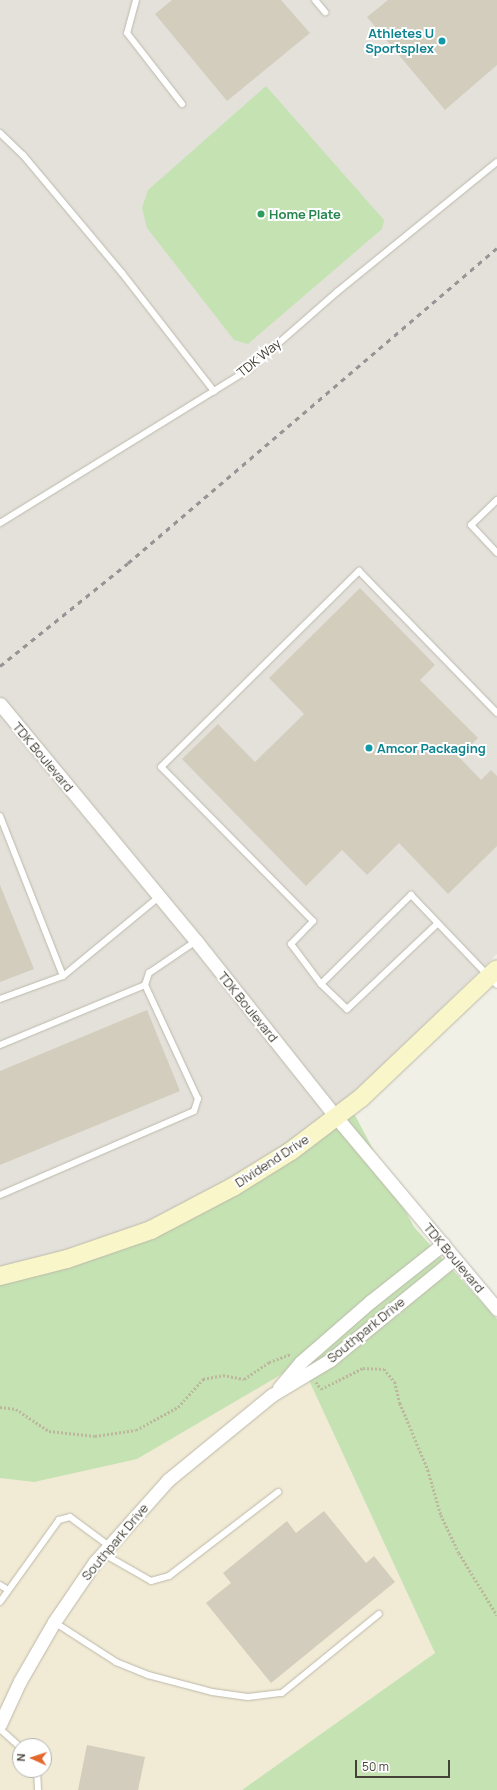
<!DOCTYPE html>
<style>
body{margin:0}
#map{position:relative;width:497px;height:1790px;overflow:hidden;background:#f1f0e7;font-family:Manrope,sans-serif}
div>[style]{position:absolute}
.commercial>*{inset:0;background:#f1ead4}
.industrial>*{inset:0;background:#e4e1db}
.green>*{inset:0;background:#c5e2b3}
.building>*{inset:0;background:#d2cdbd}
.path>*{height:2.5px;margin-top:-1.25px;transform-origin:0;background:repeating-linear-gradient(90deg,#bcb79d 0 2px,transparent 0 4px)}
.roads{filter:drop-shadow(0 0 1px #bcb9aa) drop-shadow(0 0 1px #bcb9aa)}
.lane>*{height:6px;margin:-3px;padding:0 3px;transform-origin:3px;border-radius:3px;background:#fff}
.street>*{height:13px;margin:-6.5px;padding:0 6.5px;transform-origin:6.5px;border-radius:6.5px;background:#fff}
.secondary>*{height:18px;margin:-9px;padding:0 9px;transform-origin:9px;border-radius:9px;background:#f9f6c9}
.rail>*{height:3px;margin-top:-1.5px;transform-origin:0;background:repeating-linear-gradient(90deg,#959595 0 5px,transparent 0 10px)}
.dots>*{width:11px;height:11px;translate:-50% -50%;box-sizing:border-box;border:2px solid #fff;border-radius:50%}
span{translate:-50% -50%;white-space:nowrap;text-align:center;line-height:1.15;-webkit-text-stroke:4px #fff;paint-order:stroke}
.culture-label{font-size:13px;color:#0d838f;font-weight:700}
.right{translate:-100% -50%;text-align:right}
.left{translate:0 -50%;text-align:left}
.leisure-label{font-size:13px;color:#27864d;font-weight:700}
.street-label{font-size:13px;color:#444136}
.north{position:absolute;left:12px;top:1738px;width:40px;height:40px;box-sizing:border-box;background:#fff;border:1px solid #b4b3af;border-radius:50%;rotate:273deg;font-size:11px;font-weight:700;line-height:16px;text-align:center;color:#444136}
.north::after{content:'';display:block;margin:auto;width:14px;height:18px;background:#e3682c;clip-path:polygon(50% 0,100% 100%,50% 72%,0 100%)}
.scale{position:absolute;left:355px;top:1760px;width:95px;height:18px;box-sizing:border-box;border:2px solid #444136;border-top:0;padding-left:5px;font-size:12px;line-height:14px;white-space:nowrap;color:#444136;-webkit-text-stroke:3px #fff;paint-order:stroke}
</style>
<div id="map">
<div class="commercial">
<div style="clip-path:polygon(evenodd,301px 1363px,435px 1653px,242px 1790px,0 1790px,0 1478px,34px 1482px,301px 1363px,20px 1746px,44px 1746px,44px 1770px,20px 1770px,20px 1746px)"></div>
</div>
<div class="industrial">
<div style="clip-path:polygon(0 0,497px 0,497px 954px,347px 1100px,166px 1224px,0 1268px)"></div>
</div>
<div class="green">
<div style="clip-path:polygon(266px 86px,384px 220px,382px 229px,248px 344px,234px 340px,147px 228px,142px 208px,148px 190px)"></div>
<div style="clip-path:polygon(347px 1100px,414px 1227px,497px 1319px,497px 1790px,242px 1790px,435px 1653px,301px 1363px,137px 1459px,34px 1482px,0 1478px,0 1268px,166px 1224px)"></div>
</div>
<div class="building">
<div style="clip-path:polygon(172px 0,281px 0,310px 33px,227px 101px,155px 14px)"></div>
<div style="clip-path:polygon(388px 0,497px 0,497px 65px,445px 110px,367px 17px)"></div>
<div style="clip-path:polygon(360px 588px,435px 665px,420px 680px,478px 738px,459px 757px,481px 780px,491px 770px,497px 776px,497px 846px,448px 894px,399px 843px,367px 875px,342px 850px,306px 886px,182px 759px,218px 724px,255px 762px,304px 714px,269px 678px)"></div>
<div style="clip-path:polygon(0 885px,34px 969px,0 982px)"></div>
<div style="clip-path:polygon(147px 1010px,180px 1091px,0 1165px,0 1071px)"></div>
<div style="clip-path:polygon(324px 1511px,366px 1563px,374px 1556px,395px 1582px,271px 1683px,206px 1603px,231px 1583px,223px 1573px,287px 1521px,296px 1533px)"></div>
<div style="clip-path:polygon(87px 1745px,145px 1757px,138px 1790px,78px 1790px)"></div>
</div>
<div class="path">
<div style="left:316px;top:1382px;width:9px;rotate:54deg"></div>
<div style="left:321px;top:1389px;width:47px;rotate:-26.6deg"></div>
<div style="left:363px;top:1368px;width:21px;rotate:3deg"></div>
<div style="left:384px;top:1369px;width:17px;rotate:50deg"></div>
<div style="left:395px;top:1382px;width:22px;rotate:77deg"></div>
<div style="left:400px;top:1403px;width:73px;rotate:67.3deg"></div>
<div style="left:428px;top:1470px;width:47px;rotate:73.9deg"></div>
<div style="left:441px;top:1515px;width:42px;rotate:64.7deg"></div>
<div style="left:459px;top:1553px;width:73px;rotate:58.5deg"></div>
<div style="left:0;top:1407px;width:16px;rotate:7deg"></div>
<div style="left:16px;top:1409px;width:40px;rotate:34deg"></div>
<div style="left:49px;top:1431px;width:46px;rotate:6.2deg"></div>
<div style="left:95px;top:1436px;width:41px;rotate:-8.3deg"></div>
<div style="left:136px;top:1430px;width:48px;rotate:-28.7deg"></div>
<div style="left:178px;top:1407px;width:38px;rotate:-48deg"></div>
<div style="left:203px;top:1379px;width:20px;rotate:-11deg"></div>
<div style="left:223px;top:1375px;width:21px;rotate:11deg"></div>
<div style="left:244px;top:1379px;width:30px;rotate:-34deg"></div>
<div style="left:269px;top:1362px;width:23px;rotate:-20deg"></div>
</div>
<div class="roads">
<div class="lane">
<div style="left:136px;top:0;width:34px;rotate:105deg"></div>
<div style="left:127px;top:33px;width:90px;rotate:52.2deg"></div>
<div style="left:315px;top:0;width:16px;rotate:50deg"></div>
<div style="left:0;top:133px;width:32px;rotate:44deg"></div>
<div style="left:23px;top:155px;width:154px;rotate:50deg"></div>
<div style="left:122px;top:273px;width:150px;rotate:52.1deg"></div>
<div style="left:497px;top:500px;width:36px;rotate:136deg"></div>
<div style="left:471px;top:525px;width:38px;rotate:47deg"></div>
<div style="left:0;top:523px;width:293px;rotate:-31.7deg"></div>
<div style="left:249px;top:369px;width:117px;rotate:-41.2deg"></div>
<div style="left:337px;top:292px;width:206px;rotate:-39.1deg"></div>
<div style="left:0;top:816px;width:172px;rotate:68.5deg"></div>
<div style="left:63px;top:976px;width:124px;rotate:-39.5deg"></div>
<div style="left:437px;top:924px;width:124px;rotate:136.6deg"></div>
<div style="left:347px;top:1009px;width:36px;rotate:-136deg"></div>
<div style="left:321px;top:984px;width:127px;rotate:-44.7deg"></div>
<div style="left:411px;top:895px;width:124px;rotate:46.3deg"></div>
<div style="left:321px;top:984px;width:50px;rotate:-126.9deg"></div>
<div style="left:291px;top:944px;width:32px;rotate:-46deg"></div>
<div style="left:313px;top:921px;width:216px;rotate:-134.6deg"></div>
<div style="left:161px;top:767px;width:279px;rotate:-44.7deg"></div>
<div style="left:359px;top:571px;width:198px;rotate:45.8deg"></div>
<div style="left:0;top:999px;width:67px;rotate:-20.1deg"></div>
<div style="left:0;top:1045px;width:157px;rotate:-22.5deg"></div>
<div style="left:0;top:1195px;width:211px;rotate:-23.4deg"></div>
<div style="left:194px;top:1111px;width:13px;rotate:-72deg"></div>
<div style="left:198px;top:1099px;width:126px;rotate:-114.9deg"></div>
<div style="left:145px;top:985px;width:13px;rotate:-72deg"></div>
<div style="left:149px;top:973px;width:57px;rotate:-34.2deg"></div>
<div style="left:102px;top:1553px;width:56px;rotate:29.7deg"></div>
<div style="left:151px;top:1581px;width:19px;rotate:-16deg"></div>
<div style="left:169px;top:1576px;width:138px;rotate:-37.6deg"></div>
<div style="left:0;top:1585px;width:9px;rotate:32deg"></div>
<div style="left:0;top:1602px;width:101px;rotate:-54.3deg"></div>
<div style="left:59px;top:1520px;width:11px;rotate:-15deg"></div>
<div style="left:70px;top:1517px;width:49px;rotate:36.6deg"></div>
<div style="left:54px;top:1622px;width:74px;rotate:32.8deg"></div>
<div style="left:116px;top:1662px;width:35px;rotate:22deg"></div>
<div style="left:148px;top:1675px;width:66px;rotate:14.9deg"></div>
<div style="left:212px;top:1692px;width:36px;rotate:8deg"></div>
<div style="left:248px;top:1697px;width:34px;rotate:-7deg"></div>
<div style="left:282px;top:1693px;width:125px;rotate:-39.2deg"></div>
<div style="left:0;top:1729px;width:27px;rotate:42deg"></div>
<div style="left:37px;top:1770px;width:20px;rotate:87deg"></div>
</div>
<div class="street">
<div style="left:0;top:704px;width:308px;rotate:50.4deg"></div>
<div style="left:196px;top:941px;width:225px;rotate:51.5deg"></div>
<div style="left:336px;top:1117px;width:251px;rotate:50deg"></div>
<div style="left:279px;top:1388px;width:34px;rotate:-50deg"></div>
<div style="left:301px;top:1362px;width:93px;rotate:-41.1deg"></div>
<div style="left:371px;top:1301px;width:92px;rotate:-38.4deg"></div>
<div style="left:0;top:1724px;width:47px;rotate:-65.1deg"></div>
<div style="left:20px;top:1681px;width:68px;rotate:-60deg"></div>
<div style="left:54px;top:1622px;width:73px;rotate:-55.7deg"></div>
<div style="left:95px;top:1562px;width:110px;rotate:-48.3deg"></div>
<div style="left:168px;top:1480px;width:134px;rotate:-39.3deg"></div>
<div style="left:272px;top:1395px;width:68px;rotate:-31.1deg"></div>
<div style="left:330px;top:1360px;width:160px;rotate:-39.2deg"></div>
</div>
<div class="secondary">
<div style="left:0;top:1276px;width:69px;rotate:-14.2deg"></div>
<div style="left:67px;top:1259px;width:89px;rotate:-19deg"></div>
<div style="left:151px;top:1230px;width:93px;rotate:-27.7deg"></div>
<div style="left:233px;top:1187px;width:68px;rotate:-31.8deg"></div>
<div style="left:291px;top:1151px;width:88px;rotate:-37.1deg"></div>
<div style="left:361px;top:1098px;width:187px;rotate:-43.5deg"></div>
</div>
</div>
<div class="rail">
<div style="left:0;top:666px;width:164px;rotate:-38.8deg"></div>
<div style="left:128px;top:563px;width:485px;rotate:-40.5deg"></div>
</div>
<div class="dots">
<div style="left:442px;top:41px;background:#0f9aa8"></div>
<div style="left:261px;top:214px;background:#2e9e5b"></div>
<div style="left:369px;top:748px;background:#0f9aa8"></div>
</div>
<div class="culture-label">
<span class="right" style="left:434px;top:41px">Athletes U<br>Sportsplex</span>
<span class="left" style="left:377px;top:748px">Amcor Packaging</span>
</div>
<div class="leisure-label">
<span class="left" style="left:269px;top:214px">Home Plate</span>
</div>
<div class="street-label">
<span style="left:259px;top:358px;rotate:-39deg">TDK Way</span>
<span style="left:43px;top:757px;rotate:50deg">TDK Boulevard</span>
<span style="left:248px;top:1007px;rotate:51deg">TDK Boulevard</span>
<span style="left:272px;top:1161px;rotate:-33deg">Dividend Drive</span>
<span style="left:454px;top:1258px;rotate:50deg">TDK Boulevard</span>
<span style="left:366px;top:1330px;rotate:-39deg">Southpark Drive</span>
<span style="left:115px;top:1542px;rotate:-50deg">Southpark Drive</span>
</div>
<div class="north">N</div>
<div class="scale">50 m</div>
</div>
